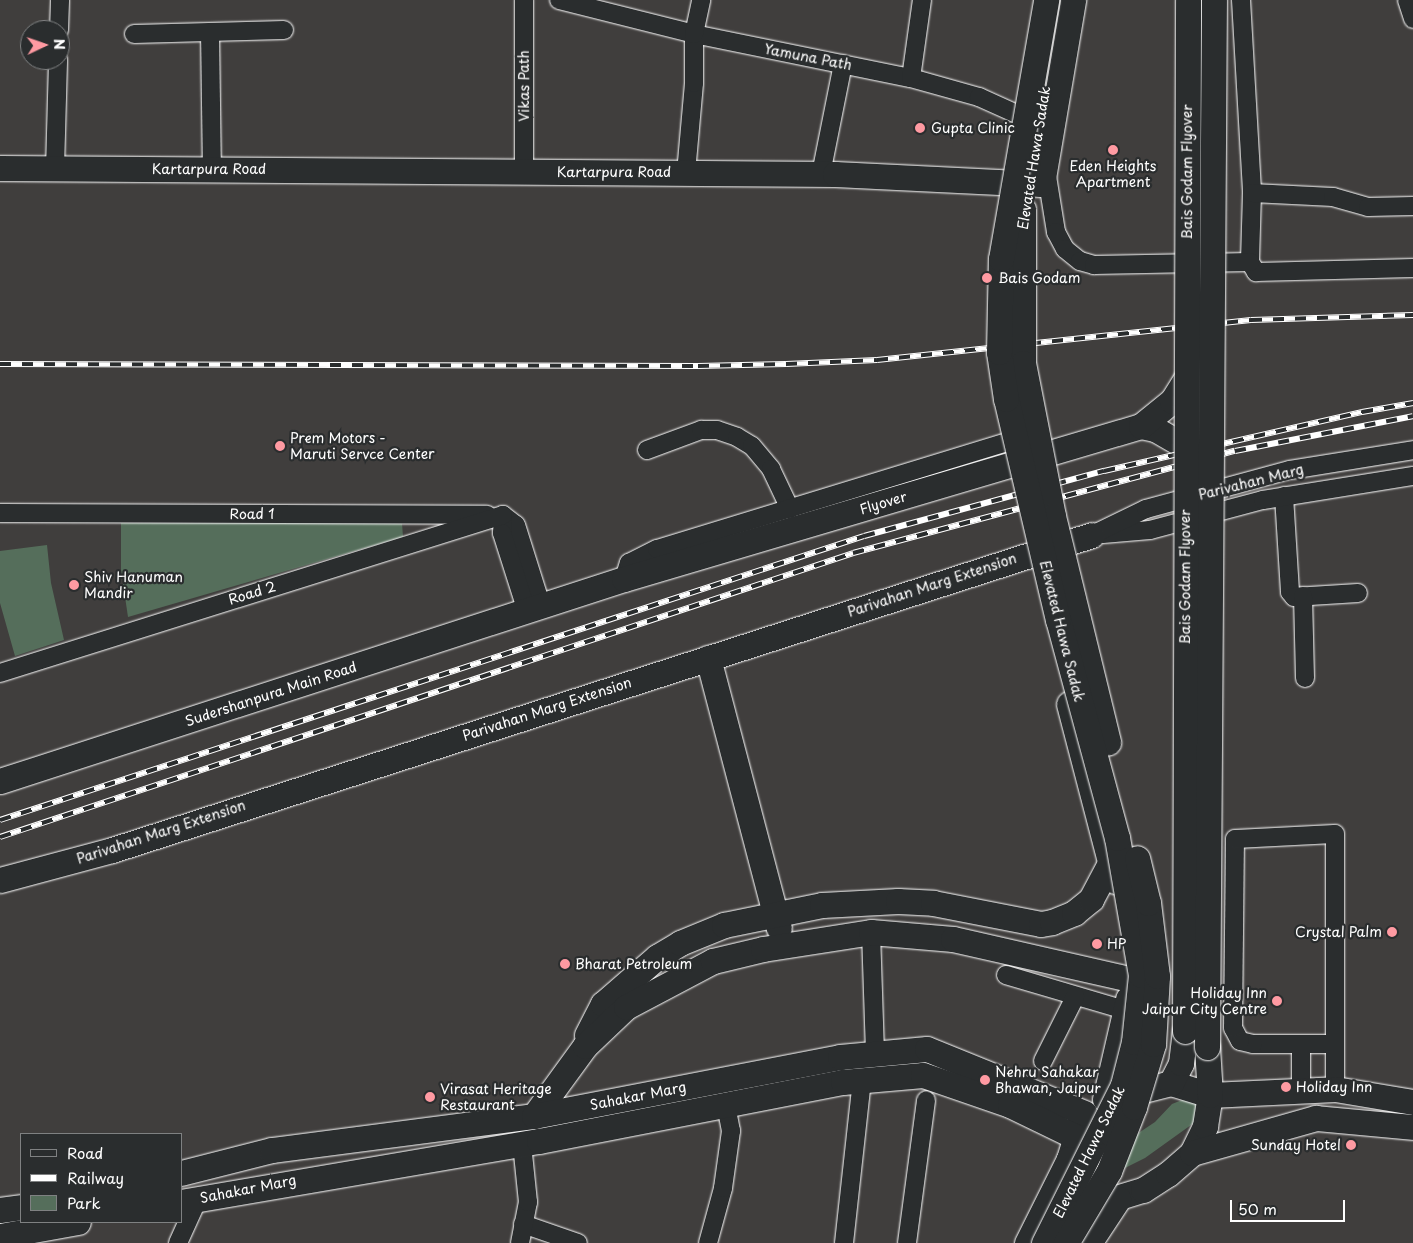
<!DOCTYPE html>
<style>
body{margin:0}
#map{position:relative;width:1413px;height:1243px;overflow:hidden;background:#403e3d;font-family:"Playpen Sans",sans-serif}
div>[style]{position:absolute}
.green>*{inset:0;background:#556e5b}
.roads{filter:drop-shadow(0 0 1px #fff) drop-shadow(0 0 1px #fff)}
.street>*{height:18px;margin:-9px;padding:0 9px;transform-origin:9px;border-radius:9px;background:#2a2d2e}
.secondary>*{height:25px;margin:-12.5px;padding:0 12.5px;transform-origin:12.5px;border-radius:12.5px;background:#2a2d2e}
.rail>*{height:5.5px;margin-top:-2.75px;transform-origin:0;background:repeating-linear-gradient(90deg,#2a2d2e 0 11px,#fff 0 22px);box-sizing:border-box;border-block:1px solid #fff}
.bridges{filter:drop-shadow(0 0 1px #fff) drop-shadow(0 0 1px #fff)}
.secondary-bridge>*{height:25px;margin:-12.5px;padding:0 12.5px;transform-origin:12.5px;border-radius:12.5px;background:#2a2d2e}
.dots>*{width:14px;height:14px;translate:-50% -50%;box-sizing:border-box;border:2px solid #2a2d2e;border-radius:50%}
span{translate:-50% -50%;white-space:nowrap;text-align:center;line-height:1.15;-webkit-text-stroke:4.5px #2a2d2e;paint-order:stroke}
.street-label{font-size:14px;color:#fff}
.poi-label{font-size:14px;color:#fff}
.left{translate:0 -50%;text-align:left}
.right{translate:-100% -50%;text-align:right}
.legend{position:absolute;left:20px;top:1133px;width:162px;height:90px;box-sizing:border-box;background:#2a2d2e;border:1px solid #7f8182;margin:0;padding:6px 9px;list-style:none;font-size:15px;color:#fff}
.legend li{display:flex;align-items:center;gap:10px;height:25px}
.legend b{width:25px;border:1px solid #7f8182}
.north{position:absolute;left:20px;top:20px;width:50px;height:50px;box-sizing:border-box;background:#2a2d2e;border:1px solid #7f8182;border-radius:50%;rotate:87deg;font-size:14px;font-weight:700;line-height:20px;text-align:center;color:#fff}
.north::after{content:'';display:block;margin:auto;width:18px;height:22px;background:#ff9aa2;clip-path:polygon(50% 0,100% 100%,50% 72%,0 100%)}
.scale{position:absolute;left:1230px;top:1200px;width:115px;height:22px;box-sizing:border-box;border:2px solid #fff;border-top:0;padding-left:6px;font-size:15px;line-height:18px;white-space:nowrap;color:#fff;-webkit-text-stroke:4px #2a2d2e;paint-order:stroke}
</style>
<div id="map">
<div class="green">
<div style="clip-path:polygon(121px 523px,402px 523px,403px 537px,128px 617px,121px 570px)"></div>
<div style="clip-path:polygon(47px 545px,51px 583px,64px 640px,15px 656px,0 603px,0 551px)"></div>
<div style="clip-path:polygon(1182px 1100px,1194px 1100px,1197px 1105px,1196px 1120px,1191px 1125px,1145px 1158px,1111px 1175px,1131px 1138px,1155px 1122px,1172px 1104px)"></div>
</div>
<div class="roads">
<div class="street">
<div style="left:524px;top:0;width:172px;rotate:90deg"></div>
<div style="left:559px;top:0;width:139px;rotate:14.1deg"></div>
<div style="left:694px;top:34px;width:221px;rotate:11.5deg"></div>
<div style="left:911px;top:78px;width:71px;rotate:15.6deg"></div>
<div style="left:979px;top:97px;width:80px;rotate:24.3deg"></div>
<div style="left:1241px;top:0;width:193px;rotate:86.7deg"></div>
<div style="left:1252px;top:193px;width:69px;rotate:91.7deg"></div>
<div style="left:1250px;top:262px;width:12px;rotate:59deg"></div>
<div style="left:1256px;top:272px;width:157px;rotate:-1.5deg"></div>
<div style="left:1407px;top:0;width:20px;rotate:72deg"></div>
<div style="left:59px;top:30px;width:30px;rotate:-88deg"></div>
<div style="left:210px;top:32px;width:137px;rotate:89.2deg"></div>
<div style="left:134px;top:34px;width:150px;rotate:-1.5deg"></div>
<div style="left:911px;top:78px;width:79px;rotate:-82deg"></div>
<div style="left:55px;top:169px;width:109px;rotate:-88.4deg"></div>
<div style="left:1046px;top:170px;width:63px;rotate:80.8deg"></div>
<div style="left:1056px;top:232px;width:19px;rotate:62deg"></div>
<div style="left:1065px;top:249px;width:19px;rotate:39deg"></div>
<div style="left:1080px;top:261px;width:15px;rotate:16deg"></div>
<div style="left:1094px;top:265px;width:156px;rotate:-1.1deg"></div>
<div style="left:686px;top:173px;width:90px;rotate:-84.9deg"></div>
<div style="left:694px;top:83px;width:49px;rotate:-90deg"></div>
<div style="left:694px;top:34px;width:35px;rotate:-78deg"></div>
<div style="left:821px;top:174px;width:112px;rotate:-78.7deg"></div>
<div style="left:1252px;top:193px;width:81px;rotate:2.8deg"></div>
<div style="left:1333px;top:197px;width:36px;rotate:16deg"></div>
<div style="left:1368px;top:207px;width:45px;rotate:-1.3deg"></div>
<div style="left:647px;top:450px;width:58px;rotate:-20.3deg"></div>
<div style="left:701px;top:430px;width:16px"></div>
<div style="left:717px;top:430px;width:21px;rotate:19deg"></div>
<div style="left:737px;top:437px;width:17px;rotate:31deg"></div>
<div style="left:752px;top:446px;width:30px;rotate:50deg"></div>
<div style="left:771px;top:469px;width:44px;rotate:64.6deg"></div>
<div style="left:1284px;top:496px;width:96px;rotate:86.4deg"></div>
<div style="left:1290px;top:592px;width:6px;rotate:51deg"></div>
<div style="left:1294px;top:597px;width:64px;rotate:-3.6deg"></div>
<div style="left:0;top:513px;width:487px;rotate:0.2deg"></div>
<div style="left:503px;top:515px;width:16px;rotate:38deg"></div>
<div style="left:516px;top:525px;width:87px;rotate:72.6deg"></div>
<div style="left:503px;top:515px;width:18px;rotate:93deg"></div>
<div style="left:502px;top:533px;width:83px;rotate:72.4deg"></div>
<div style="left:1103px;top:534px;width:47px;rotate:-4.9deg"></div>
<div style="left:1150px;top:530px;width:117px;rotate:-14.9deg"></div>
<div style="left:1263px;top:500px;width:152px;rotate:-9.1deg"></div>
<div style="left:1092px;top:535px;width:60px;rotate:-25.7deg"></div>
<div style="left:1146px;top:509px;width:149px;rotate:-15.2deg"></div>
<div style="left:1290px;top:470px;width:125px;rotate:-9.2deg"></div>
<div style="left:624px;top:579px;width:17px;rotate:-73deg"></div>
<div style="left:629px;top:563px;width:31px;rotate:-27deg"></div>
<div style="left:657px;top:549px;width:376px;rotate:-17deg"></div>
<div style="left:1303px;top:596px;width:82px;rotate:88.6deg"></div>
<div style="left:0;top:673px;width:527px;rotate:-17.44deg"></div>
<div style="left:871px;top:932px;width:122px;rotate:88.1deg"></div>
<div style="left:1006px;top:975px;width:127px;rotate:16.4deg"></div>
<div style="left:1301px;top:1044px;width:48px;rotate:90deg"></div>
<div style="left:1335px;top:1044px;width:82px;rotate:180deg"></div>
<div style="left:1253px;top:1044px;width:13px;rotate:-167deg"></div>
<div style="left:1240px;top:1041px;width:15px;rotate:-118deg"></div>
<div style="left:1233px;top:1028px;width:189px;rotate:-89.4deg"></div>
<div style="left:1235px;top:839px;width:100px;rotate:-2.9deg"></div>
<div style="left:1335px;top:834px;width:255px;rotate:90deg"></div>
<div style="left:1043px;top:1061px;width:72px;rotate:-63.4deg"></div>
<div style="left:523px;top:1224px;width:58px;rotate:19.1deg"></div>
<div style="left:178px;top:1243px;width:48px;rotate:-65.6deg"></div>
<div style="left:520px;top:1243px;width:42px;rotate:-79deg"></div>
<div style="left:528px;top:1202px;width:58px;rotate:-95.9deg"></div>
<div style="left:708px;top:1243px;width:57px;rotate:-74.7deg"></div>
<div style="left:723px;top:1188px;width:58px;rotate:-82deg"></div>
<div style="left:731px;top:1131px;width:26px;rotate:-101deg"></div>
<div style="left:844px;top:1243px;width:164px;rotate:-83.7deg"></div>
<div style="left:907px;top:1243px;width:144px;rotate:-82.4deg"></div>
</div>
<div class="secondary">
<div style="left:0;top:168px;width:835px;rotate:0.41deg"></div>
<div style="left:835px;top:174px;width:207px;rotate:2.8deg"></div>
<div style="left:1042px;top:184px;width:187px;rotate:-80.4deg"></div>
<div style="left:1141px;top:426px;width:14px;rotate:12deg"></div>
<div style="left:1155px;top:429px;width:34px;rotate:30deg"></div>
<div style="left:708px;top:658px;width:279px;rotate:75.3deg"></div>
<div style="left:1069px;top:704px;width:183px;rotate:75.4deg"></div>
<div style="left:0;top:781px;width:656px;rotate:-17.94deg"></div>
<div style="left:624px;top:579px;width:539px;rotate:-16.49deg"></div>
<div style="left:1141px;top:426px;width:40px;rotate:-39deg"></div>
<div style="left:1172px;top:401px;width:25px;rotate:-58deg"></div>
<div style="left:0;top:880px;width:116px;rotate:-15deg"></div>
<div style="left:112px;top:850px;width:1029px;rotate:-17.82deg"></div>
<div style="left:587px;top:1035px;width:35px;rotate:-63deg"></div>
<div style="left:603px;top:1004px;width:72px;rotate:-41deg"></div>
<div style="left:657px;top:957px;width:27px;rotate:-31deg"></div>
<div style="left:680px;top:943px;width:48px;rotate:-22.2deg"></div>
<div style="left:724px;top:925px;width:100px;rotate:-11.5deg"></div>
<div style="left:822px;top:905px;width:76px;rotate:-3deg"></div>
<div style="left:898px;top:901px;width:35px;rotate:3deg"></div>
<div style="left:933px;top:903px;width:110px;rotate:11deg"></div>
<div style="left:1041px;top:924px;width:11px;rotate:-10deg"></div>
<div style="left:1052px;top:922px;width:24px;rotate:-22deg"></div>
<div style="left:1074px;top:913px;width:22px;rotate:-39deg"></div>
<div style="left:1091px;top:899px;width:38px;rotate:-62deg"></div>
<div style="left:1171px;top:1083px;width:41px;rotate:17.1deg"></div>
<div style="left:1210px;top:1095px;width:125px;rotate:-2.7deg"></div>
<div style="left:1335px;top:1089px;width:79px;rotate:9.5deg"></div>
<div style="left:1120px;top:1096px;width:53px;rotate:-14.3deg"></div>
<div style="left:1171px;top:1083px;width:22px;rotate:-63deg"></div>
<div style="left:1181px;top:1063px;width:32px;rotate:-83deg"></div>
<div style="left:1105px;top:1099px;width:103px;rotate:-77deg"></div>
<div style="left:534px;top:1116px;width:87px;rotate:-53.9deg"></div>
<div style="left:585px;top:1046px;width:57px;rotate:-43.6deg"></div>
<div style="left:626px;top:1007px;width:98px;rotate:-27.9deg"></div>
<div style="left:713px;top:961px;width:51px;rotate:-13.5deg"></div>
<div style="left:763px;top:949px;width:109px;rotate:-8.9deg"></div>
<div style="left:871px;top:932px;width:82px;rotate:4.9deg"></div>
<div style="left:953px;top:939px;width:180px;rotate:12.8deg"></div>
<div style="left:1081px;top:1120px;width:41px;rotate:107.1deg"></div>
<div style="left:1069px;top:1159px;width:17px;rotate:83deg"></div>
<div style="left:1071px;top:1176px;width:14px;rotate:54deg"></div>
<div style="left:1079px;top:1187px;width:23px;rotate:34deg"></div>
<div style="left:1098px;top:1200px;width:8px;rotate:7deg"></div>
<div style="left:1106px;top:1201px;width:39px;rotate:-17deg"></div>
<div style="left:1143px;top:1190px;width:30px;rotate:-33deg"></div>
<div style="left:1168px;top:1174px;width:32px;rotate:-41deg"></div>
<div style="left:1192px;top:1153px;width:30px;rotate:-64deg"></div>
<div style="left:1205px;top:1126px;width:31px;rotate:-81deg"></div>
<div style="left:1210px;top:1095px;width:48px;rotate:-93.6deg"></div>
<div style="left:1192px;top:1153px;width:129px;rotate:-15.8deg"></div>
<div style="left:1316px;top:1118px;width:97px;rotate:5.3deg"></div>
<div style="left:181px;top:1173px;width:94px;rotate:-14.2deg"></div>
<div style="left:272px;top:1150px;width:264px;rotate:-7.4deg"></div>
<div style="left:534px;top:1116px;width:312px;rotate:-10.9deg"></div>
<div style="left:840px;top:1057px;width:87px;rotate:-5.3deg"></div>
<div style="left:927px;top:1049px;width:170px;rotate:22.1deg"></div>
<div style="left:181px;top:1202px;width:363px;rotate:-9.7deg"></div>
<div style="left:539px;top:1141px;width:310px;rotate:-11deg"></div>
<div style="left:843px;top:1082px;width:80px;rotate:-5deg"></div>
<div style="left:923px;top:1075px;width:92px;rotate:19deg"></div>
<div style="left:1010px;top:1105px;width:71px;rotate:25.8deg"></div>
<div style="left:0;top:1210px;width:21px;rotate:-8deg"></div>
<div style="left:0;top:1236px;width:79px;rotate:-10.2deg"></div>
<div style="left:1027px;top:1243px;width:94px;rotate:-63.4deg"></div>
<div style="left:1089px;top:1243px;width:53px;rotate:-56.6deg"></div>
</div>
</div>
<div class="rail">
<div style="left:0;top:364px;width:698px;rotate:0.16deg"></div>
<div style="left:698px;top:366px;width:88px;rotate:-1.3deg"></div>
<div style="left:786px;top:364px;width:91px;rotate:-2.5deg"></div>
<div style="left:877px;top:360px;width:376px;rotate:-6.1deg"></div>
<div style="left:1251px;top:320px;width:162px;rotate:-1.8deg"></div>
<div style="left:0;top:820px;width:909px;rotate:-18.2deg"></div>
<div style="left:864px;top:536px;width:249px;rotate:-15.2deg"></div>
<div style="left:1104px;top:471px;width:265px;rotate:-12.9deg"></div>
<div style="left:1362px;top:412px;width:52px;rotate:-10deg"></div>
<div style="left:0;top:837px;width:899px;rotate:-18.41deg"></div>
<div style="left:853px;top:553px;width:395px;rotate:-15deg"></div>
<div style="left:1235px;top:451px;width:181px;rotate:-11.1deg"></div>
</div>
<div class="bridges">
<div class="secondary-bridge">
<div style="left:1023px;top:209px;width:154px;rotate:90deg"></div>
<div style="left:1023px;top:363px;width:156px;rotate:78.9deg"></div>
<div style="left:1053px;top:516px;width:233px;rotate:76.3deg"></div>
<div style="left:1185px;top:1031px;width:1031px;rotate:-89.83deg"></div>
<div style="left:1207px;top:1047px;width:1047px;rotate:-89.62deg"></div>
<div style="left:1044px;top:1243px;width:177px;rotate:-63.4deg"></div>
<div style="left:1123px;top:1085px;width:44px;rotate:-75.7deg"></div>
<div style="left:1134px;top:1042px;width:67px;rotate:-84deg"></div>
<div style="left:1141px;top:975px;width:139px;rotate:-99.9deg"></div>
<div style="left:1117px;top:838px;width:226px;rotate:-105.1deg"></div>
<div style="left:1058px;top:620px;width:227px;rotate:-103.2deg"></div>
<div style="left:1006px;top:399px;width:48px;rotate:-98.5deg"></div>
<div style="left:999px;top:352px;width:93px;rotate:-88.8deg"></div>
<div style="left:1001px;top:259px;width:263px;rotate:-80.1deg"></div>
<div style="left:1066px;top:1243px;width:84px;rotate:-59.2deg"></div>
<div style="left:1109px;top:1171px;width:69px;rotate:-68.7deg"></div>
<div style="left:1134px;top:1107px;width:66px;rotate:-73.2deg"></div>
<div style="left:1153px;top:1044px;width:68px;rotate:-86.6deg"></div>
<div style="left:1157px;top:976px;width:74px;rotate:-97deg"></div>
<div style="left:1148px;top:903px;width:46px;rotate:-103.7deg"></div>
</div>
</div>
<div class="dots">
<div style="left:920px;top:128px;background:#ff9aa2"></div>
<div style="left:1113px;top:150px;background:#ff9aa2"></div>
<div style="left:987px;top:278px;background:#ff9aa2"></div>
<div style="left:280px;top:446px;background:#ff9aa2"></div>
<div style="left:74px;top:585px;background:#ff9aa2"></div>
<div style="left:1392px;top:932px;background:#ff9aa2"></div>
<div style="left:1097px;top:944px;background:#ff9aa2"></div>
<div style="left:565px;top:964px;background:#ff9aa2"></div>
<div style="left:1277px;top:1001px;background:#ff9aa2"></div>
<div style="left:985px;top:1080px;background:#ff9aa2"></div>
<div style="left:1286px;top:1087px;background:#ff9aa2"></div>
<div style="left:430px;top:1097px;background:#ff9aa2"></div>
<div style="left:1351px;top:1145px;background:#ff9aa2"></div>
</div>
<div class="street-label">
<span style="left:808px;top:57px;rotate:11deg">Yamuna Path</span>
<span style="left:524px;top:86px;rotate:-90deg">Vikas Path</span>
<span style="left:1034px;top:158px;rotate:-81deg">Elevated Hawa Sadak</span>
<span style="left:209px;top:169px">Kartarpura Road</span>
<span style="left:614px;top:172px">Kartarpura Road</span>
<span style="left:1187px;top:172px;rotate:-90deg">Bais Godam Flyover</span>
<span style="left:1251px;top:482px;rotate:-14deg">Parivahan Marg</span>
<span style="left:883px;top:503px;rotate:-17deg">Flyover</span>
<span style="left:252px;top:514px">Road 1</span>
<span style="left:1185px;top:577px;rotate:-90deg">Bais Godam Flyover</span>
<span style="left:932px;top:585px;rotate:-18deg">Parivahan Marg Extension</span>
<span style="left:252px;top:593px;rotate:-17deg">Road 2</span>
<span style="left:1062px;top:631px;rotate:76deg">Elevated Hawa Sadak</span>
<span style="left:271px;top:694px;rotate:-18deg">Sudershanpura Main Road</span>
<span style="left:547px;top:709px;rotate:-18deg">Parivahan Marg Extension</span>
<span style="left:161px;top:832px;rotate:-18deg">Parivahan Marg Extension</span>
<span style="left:638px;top:1096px;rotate:-11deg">Sahakar Marg</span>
<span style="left:1089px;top:1152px;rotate:-64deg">Elevated Hawa Sadak</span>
<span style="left:248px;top:1189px;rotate:-11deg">Sahakar Marg</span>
</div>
<div class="poi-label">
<span class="left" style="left:931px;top:128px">Gupta Clinic</span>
<span style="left:1113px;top:174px">Eden Heights<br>Apartment</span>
<span class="left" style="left:998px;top:278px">Bais Godam</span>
<span class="left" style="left:290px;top:446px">Prem Motors -<br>Maruti Servce Center</span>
<span class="left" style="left:84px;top:585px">Shiv Hanuman<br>Mandir</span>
<span class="right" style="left:1382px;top:932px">Crystal Palm</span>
<span class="left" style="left:1107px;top:944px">HP</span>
<span class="left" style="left:575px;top:964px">Bharat Petroleum</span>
<span class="right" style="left:1267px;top:1001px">Holiday Inn<br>Jaipur City Centre</span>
<span class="left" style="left:995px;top:1080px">Nehru Sahakar<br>Bhawan, Jaipur</span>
<span class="left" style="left:1296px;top:1087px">Holiday Inn</span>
<span class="left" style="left:440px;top:1097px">Virasat Heritage<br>Restaurant</span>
<span class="right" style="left:1341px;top:1145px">Sunday Hotel</span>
</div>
<ul class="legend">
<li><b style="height:6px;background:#2a2d2e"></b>Road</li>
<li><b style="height:6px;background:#fff"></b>Railway</li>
<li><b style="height:14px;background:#556e5b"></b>Park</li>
</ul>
<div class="north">N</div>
<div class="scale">50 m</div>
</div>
